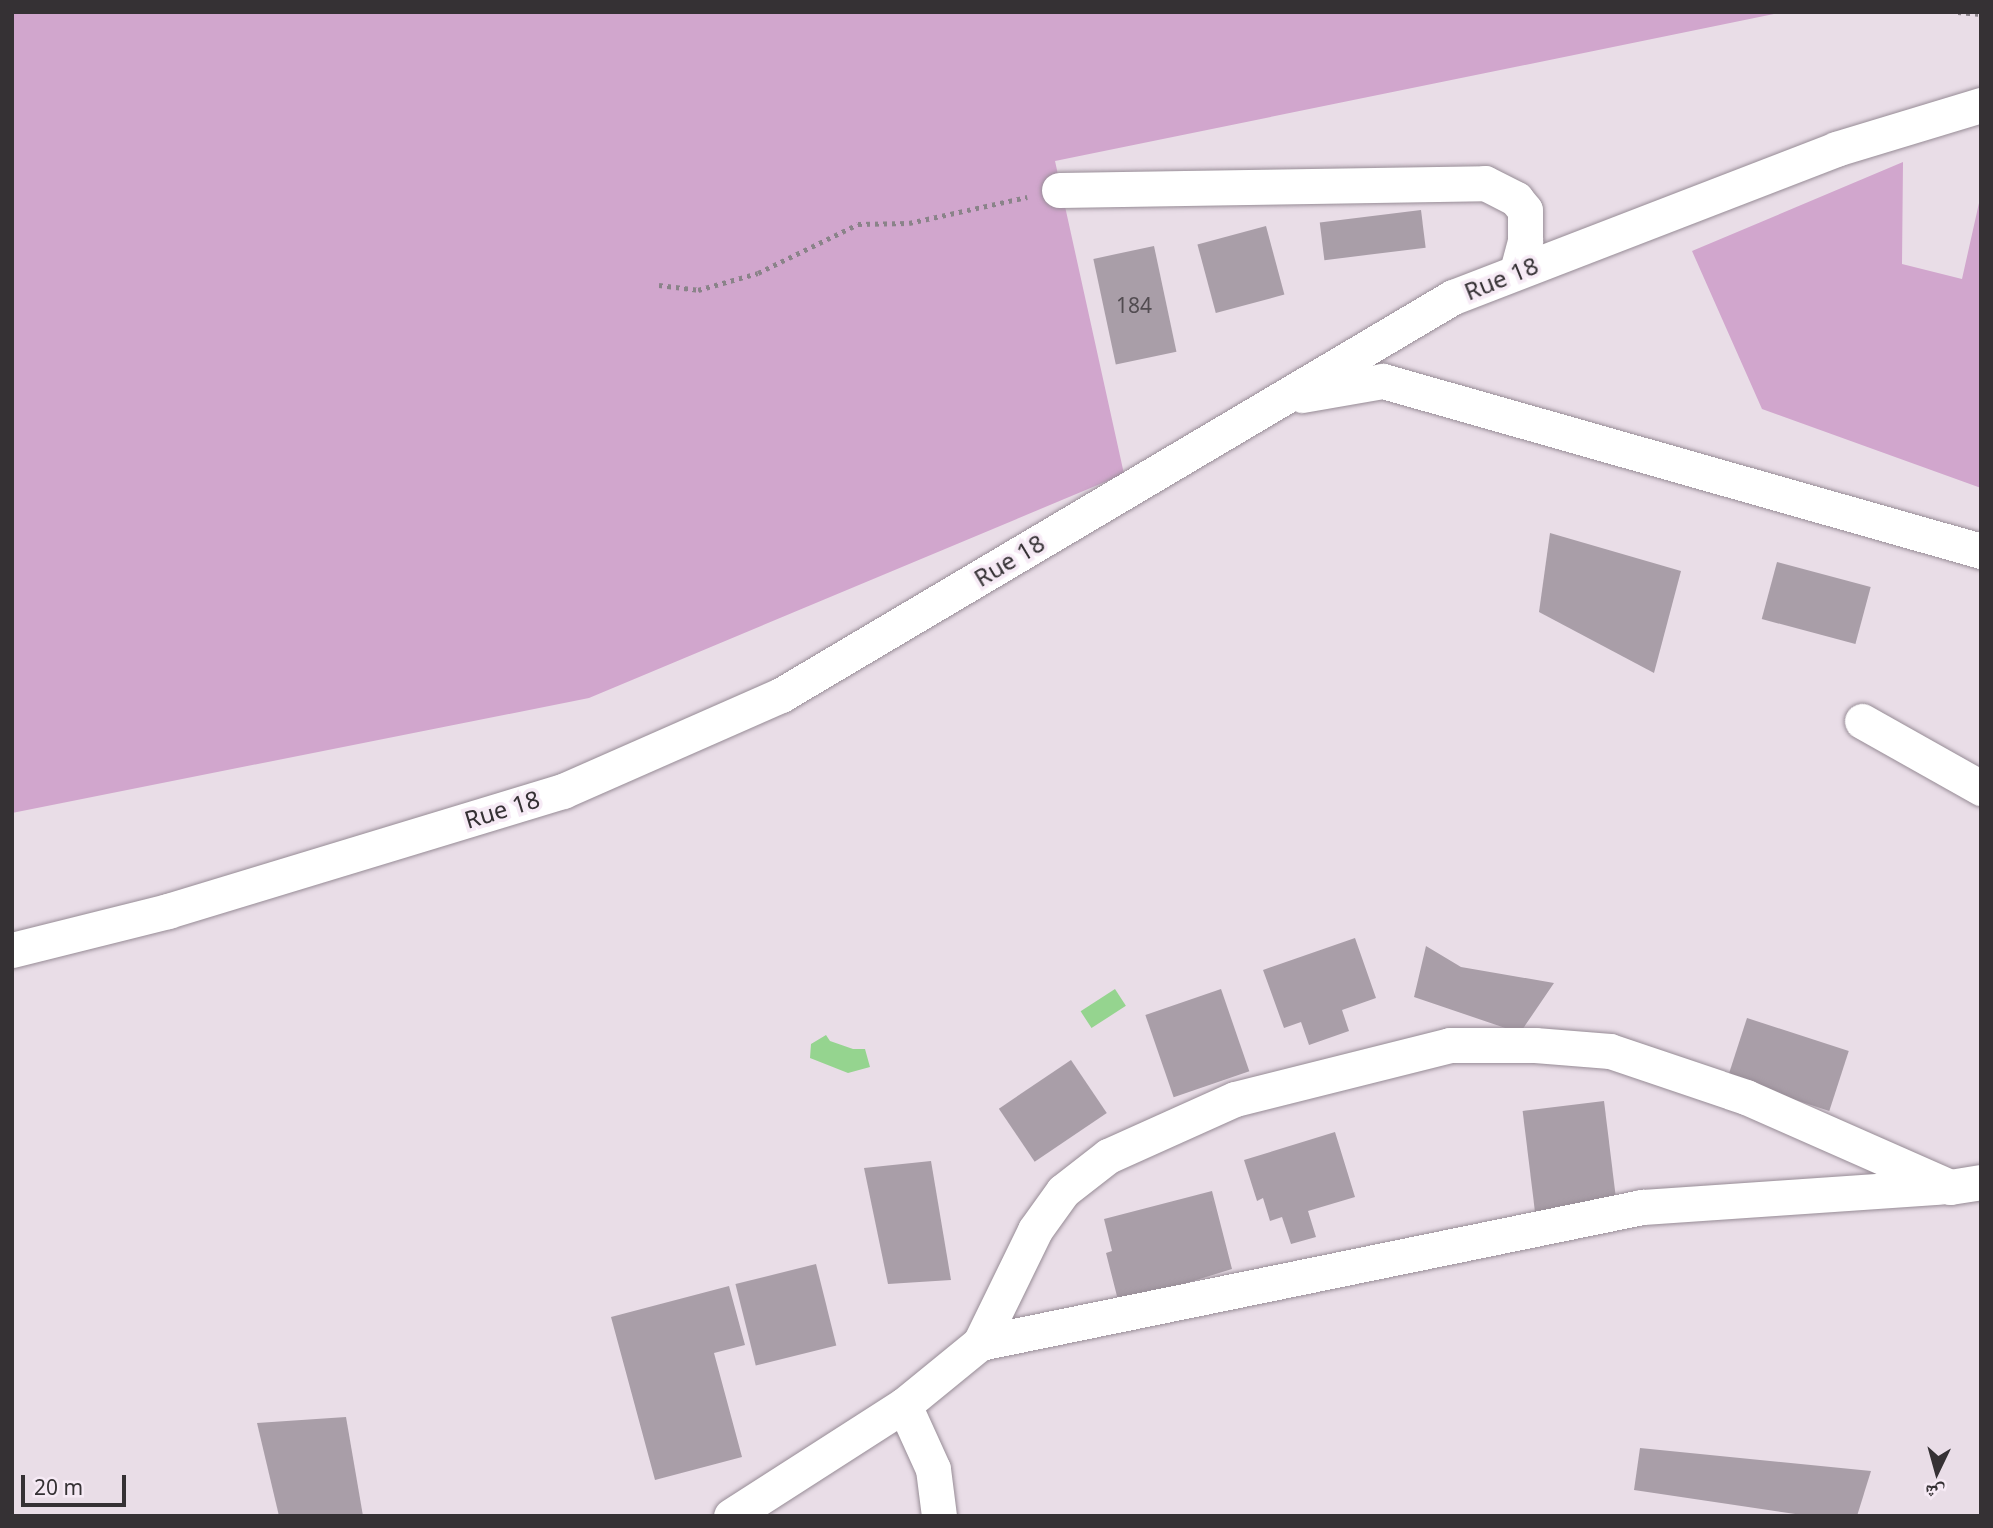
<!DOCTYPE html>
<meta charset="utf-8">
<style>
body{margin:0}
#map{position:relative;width:1993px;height:1528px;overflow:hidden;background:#e9dde7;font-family:"Noto Sans","Noto Naskh Arabic",sans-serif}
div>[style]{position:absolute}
.green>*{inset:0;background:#d1a6cd}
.water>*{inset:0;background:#95d48f;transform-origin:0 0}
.building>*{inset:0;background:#a99ea8;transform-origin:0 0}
.path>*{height:4.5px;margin-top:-2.25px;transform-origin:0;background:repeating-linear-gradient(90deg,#8a8389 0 3.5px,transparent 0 8.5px)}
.roads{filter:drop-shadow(0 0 2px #978c96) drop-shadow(0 0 2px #978c96)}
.street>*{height:35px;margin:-17.5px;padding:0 17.5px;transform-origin:17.5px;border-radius:17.5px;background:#fff}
span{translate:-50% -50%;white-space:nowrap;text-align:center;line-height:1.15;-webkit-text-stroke:7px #f6eaf5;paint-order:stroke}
.number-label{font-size:21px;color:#524c51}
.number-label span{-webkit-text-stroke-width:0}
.street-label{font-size:24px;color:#353134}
.frame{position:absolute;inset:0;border:14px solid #353134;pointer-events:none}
.north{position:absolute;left:1902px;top:1437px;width:70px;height:70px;-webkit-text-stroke:5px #f6eaf5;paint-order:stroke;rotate:185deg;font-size:19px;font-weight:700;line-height:28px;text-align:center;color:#353134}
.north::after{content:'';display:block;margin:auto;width:24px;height:32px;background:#353134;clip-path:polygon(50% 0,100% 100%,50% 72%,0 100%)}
.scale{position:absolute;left:21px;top:1475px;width:105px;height:32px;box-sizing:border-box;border:4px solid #353134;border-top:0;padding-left:9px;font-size:21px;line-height:24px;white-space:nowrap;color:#353134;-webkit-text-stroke:5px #f6eaf5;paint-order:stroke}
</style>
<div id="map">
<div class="green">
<div style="clip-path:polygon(12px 12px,1784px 12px,1055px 161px,1124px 474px,589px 698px,12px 813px)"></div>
<div style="clip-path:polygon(1903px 162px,1902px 264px,1962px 279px,1981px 194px,1981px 488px,1762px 409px,1692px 251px)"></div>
</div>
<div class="water">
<div style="left:1115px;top:989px;width:20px;height:41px;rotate:57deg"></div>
<div style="clip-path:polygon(826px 1035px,830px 1041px,853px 1049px,865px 1049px,870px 1067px,848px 1073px,810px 1058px,811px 1044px)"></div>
</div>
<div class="building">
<div style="left:1421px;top:210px;width:38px;height:102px;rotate:83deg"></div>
<div style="left:1266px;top:226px;width:71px;height:71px;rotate:75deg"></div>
<div style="left:1154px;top:246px;width:108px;height:62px;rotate:78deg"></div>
<div style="clip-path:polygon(1550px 533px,1681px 571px,1654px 673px,1539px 612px)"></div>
<div style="left:1777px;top:562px;width:97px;height:59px;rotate:15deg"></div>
<div style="clip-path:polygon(1355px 938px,1376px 998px,1342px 1010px,1349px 1031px,1309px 1045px,1301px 1022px,1284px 1028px,1263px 970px)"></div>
<div style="clip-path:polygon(1426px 946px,1461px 967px,1554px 983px,1520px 1033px,1414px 997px)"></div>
<div style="left:1221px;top:989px;width:87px;height:80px;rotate:71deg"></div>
<div style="left:1747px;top:1018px;width:107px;height:63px;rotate:18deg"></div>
<div style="left:1071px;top:1060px;width:64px;height:87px;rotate:56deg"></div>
<div style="left:1604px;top:1101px;width:104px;height:82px;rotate:83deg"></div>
<div style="clip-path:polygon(1335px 1132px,1355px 1197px,1308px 1211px,1316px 1237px,1291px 1244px,1282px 1217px,1270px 1221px,1263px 1198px,1257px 1201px,1244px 1160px)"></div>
<div style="clip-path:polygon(931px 1161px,951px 1280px,888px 1284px,864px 1168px)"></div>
<div style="clip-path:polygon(1212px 1191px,1232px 1269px,1119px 1304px,1106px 1253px,1112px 1251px,1104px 1219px)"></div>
<div style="left:816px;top:1264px;width:84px;height:83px;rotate:76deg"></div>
<div style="clip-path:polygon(729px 1286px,745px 1345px,714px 1353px,742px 1457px,655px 1480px,611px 1317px)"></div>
<div style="clip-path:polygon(346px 1417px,363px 1516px,279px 1516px,257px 1423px)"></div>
<div style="clip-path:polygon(1640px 1448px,1871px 1471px,1857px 1516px,1809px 1516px,1634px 1490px)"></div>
</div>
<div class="path">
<div style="left:1958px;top:12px;width:23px;rotate:5deg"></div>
<div style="left:659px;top:285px;width:39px;rotate:7deg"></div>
<div style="left:698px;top:290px;width:62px;rotate:-15.8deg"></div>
<div style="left:758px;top:273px;width:111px;rotate:-26.1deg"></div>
<div style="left:858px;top:224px;width:51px;rotate:-1.1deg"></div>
<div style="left:909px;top:223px;width:121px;rotate:-12.4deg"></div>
</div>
<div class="roads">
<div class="street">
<div style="left:1059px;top:190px;width:426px;rotate:-0.9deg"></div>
<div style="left:1485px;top:183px;width:35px;rotate:27deg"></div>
<div style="left:1516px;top:199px;width:14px;rotate:51deg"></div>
<div style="left:1525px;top:210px;width:31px;rotate:90deg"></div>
<div style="left:1525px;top:241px;width:30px;rotate:105deg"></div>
<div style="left:1302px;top:395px;width:82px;rotate:-9.8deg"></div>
<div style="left:1383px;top:381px;width:622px;rotate:15.87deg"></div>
<div style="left:1862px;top:721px;width:137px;rotate:29.4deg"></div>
<div style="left:12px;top:950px;width:161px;rotate:-14deg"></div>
<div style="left:168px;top:911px;width:413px;rotate:-16.9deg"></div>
<div style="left:563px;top:791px;width:238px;rotate:-23.8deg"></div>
<div style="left:781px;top:695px;width:781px;rotate:-30.64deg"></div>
<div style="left:1453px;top:297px;width:411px;rotate:-21.1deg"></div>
<div style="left:1836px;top:149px;width:152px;rotate:-16.9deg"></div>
<div style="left:980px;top:1343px;width:676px;rotate:-11.61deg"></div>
<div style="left:1642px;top:1207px;width:298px;rotate:-3.9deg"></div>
<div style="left:904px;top:1405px;width:70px;rotate:65.6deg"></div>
<div style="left:933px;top:1469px;width:47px;rotate:82.7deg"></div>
<div style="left:731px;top:1516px;width:206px;rotate:-32.7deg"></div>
<div style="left:904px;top:1405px;width:98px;rotate:-39.2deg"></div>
<div style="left:980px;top:1343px;width:126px;rotate:-64deg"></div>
<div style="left:1035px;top:1230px;width:48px;rotate:-54.3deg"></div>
<div style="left:1063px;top:1191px;width:57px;rotate:-37.9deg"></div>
<div style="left:1108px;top:1156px;width:139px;rotate:-24.2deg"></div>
<div style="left:1235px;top:1099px;width:222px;rotate:-14.1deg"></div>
<div style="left:1450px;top:1045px;width:85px"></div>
<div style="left:1535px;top:1045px;width:75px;rotate:4.6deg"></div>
<div style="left:1610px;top:1051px;width:144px;rotate:18.7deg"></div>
<div style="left:1746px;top:1097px;width:223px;rotate:23.8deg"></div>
<div style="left:1950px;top:1187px;width:31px;rotate:-9deg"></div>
</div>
</div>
<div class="number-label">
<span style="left:1134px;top:305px">184</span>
</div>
<div class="street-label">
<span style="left:1501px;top:278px;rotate:-22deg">Rue 18</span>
<span style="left:1009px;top:560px;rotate:-31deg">Rue 18</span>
<span style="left:502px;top:809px;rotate:-17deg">Rue 18</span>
</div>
<div class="frame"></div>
<div class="north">ش</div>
<div class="scale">20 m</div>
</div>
